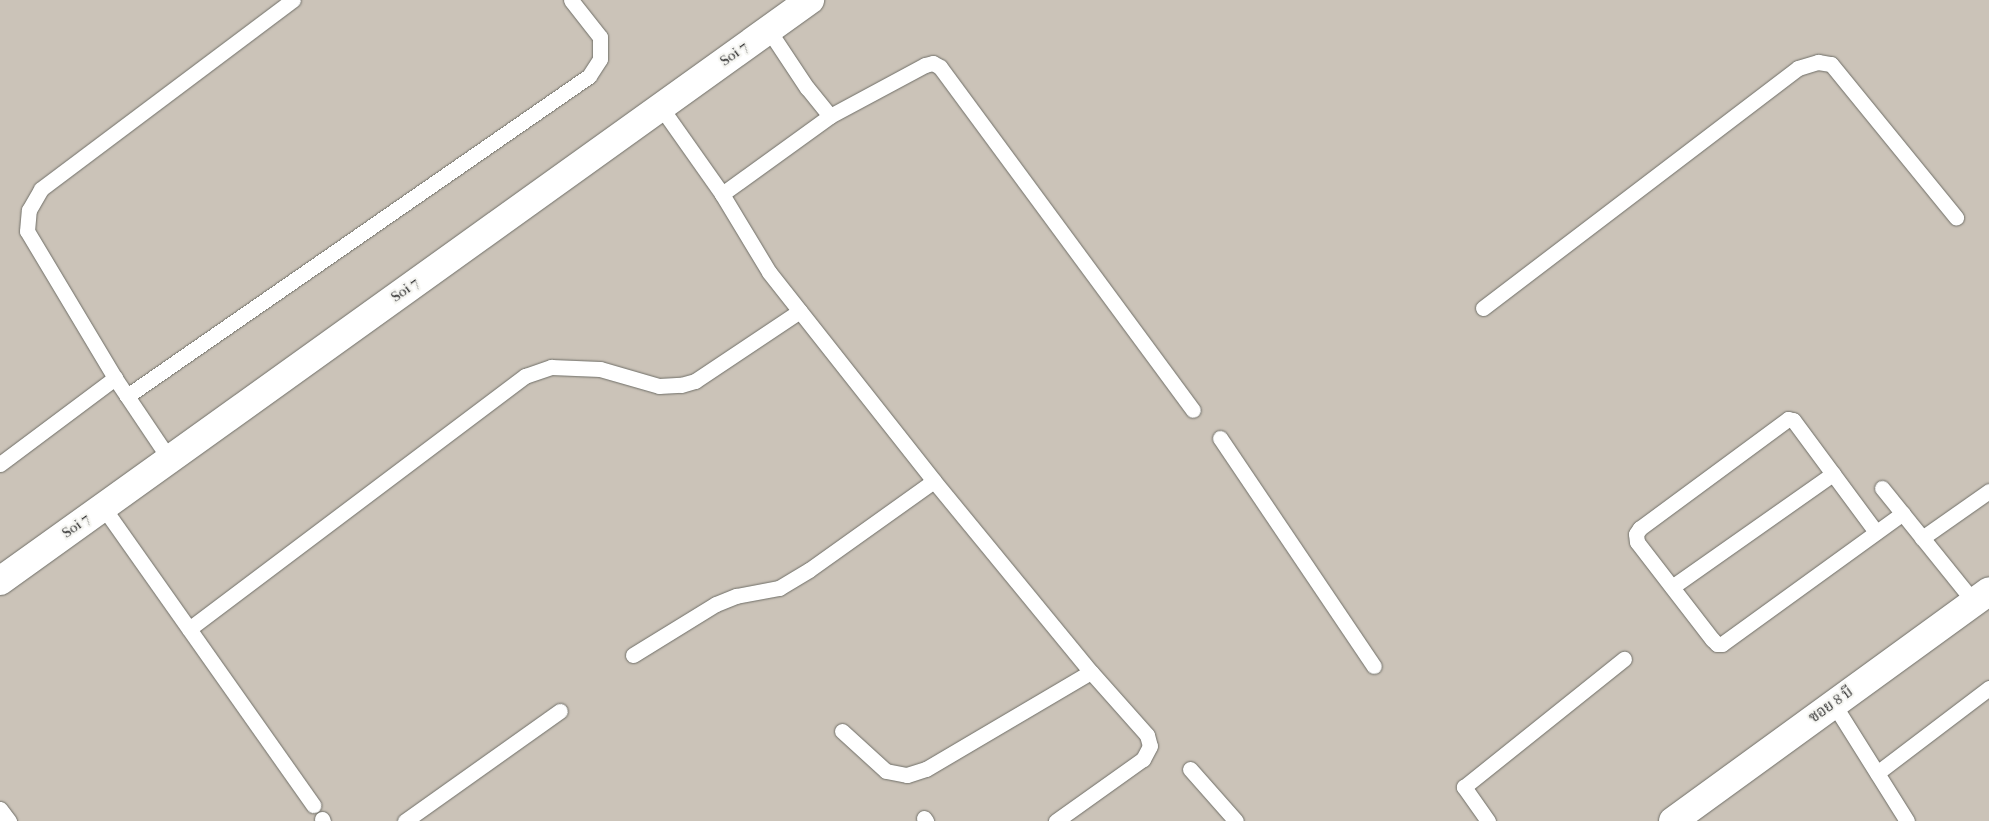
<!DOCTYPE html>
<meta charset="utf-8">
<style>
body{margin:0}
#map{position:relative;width:1989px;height:821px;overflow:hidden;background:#eeebd7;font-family:"IM FELL French Canon","Noto Serif Thai",serif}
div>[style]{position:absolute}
.industrial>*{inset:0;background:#cbc3b8;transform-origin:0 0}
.roads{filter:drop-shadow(0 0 1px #6f6e67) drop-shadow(0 0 1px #6f6e67)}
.lane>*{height:15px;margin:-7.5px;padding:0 7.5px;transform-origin:7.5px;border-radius:7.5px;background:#fff}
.street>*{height:28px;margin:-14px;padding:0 14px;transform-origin:14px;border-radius:14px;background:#fff}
.secondary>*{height:28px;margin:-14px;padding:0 14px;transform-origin:14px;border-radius:14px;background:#fff}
span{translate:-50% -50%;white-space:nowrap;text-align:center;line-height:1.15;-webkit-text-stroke:4.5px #f6f6f2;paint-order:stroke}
.street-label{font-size:15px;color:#2b2b2b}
</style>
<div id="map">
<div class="industrial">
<div style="left:0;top:0;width:1989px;height:821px"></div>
</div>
<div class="roads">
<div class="lane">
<div style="left:660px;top:106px;width:108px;rotate:54.8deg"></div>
<div style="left:830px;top:116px;width:108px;rotate:-28.2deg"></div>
<div style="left:925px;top:65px;width:8px;rotate:-14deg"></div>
<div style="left:933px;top:63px;width:8px;rotate:30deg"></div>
<div style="left:940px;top:67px;width:426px;rotate:53.6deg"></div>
<div style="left:1483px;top:308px;width:396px;rotate:-37.3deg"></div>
<div style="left:1798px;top:68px;width:21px;rotate:-17deg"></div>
<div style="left:1818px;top:62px;width:13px;rotate:9deg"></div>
<div style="left:1831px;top:64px;width:198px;rotate:50.8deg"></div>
<div style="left:127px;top:396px;width:562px;rotate:-34.71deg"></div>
<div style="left:589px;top:76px;width:20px;rotate:-57deg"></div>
<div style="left:600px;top:59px;width:22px;rotate:-90deg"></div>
<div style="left:600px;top:37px;width:47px;rotate:-128.1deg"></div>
<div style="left:1220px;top:438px;width:275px;rotate:56deg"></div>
<div style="left:170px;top:460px;width:99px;rotate:-123.9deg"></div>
<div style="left:115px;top:378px;width:171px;rotate:-120.9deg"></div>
<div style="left:27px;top:231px;width:21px;rotate:-85deg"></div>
<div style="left:29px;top:210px;width:24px;rotate:-60deg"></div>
<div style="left:41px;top:189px;width:315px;rotate:-36.9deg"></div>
<div style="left:0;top:464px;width:144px;rotate:-36.8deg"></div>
<div style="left:934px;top:481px;width:247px;rotate:50.6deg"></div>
<div style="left:1882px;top:488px;width:146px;rotate:51.1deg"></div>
<div style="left:103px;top:507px;width:365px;rotate:54.8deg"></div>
<div style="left:1876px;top:532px;width:139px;rotate:-126.5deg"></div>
<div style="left:1793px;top:420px;width:5px;rotate:-169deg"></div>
<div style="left:1788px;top:419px;width:184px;rotate:143.6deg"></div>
<div style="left:1640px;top:528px;width:7px;rotate:124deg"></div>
<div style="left:1636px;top:534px;width:8px;rotate:83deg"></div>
<div style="left:1637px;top:542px;width:123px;rotate:52.3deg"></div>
<div style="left:1712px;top:639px;width:7px;rotate:45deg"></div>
<div style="left:1717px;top:644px;width:5px"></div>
<div style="left:1722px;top:644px;width:223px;rotate:-35.9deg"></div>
<div style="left:1922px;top:538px;width:82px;rotate:-35deg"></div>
<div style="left:1672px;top:587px;width:197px;rotate:-35.1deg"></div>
<div style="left:189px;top:629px;width:421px;rotate:-37deg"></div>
<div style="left:525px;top:376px;width:28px;rotate:-19deg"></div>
<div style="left:551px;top:367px;width:49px;rotate:2.3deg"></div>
<div style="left:600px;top:369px;width:61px;rotate:16.1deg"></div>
<div style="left:659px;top:386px;width:22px;rotate:-3deg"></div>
<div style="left:681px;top:385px;width:15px;rotate:-16deg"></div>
<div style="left:695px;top:381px;width:126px;rotate:-33.7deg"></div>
<div style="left:633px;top:655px;width:97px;rotate:-31.6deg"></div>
<div style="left:716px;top:604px;width:22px;rotate:-22deg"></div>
<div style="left:736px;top:596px;width:44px;rotate:-10.5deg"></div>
<div style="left:779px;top:588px;width:35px;rotate:-31deg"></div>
<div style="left:809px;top:570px;width:153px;rotate:-35.5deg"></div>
<div style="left:934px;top:481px;width:266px;rotate:-128.3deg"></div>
<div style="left:769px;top:272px;width:91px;rotate:-121.1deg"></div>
<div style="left:722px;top:194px;width:133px;rotate:-35.8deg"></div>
<div style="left:830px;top:116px;width:36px;rotate:-129deg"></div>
<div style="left:807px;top:88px;width:71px;rotate:-123.5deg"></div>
<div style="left:1833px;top:703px;width:139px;rotate:57.9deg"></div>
<div style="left:842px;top:731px;width:59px;rotate:42.3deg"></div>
<div style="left:886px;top:771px;width:21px;rotate:11deg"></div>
<div style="left:907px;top:775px;width:20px;rotate:-18deg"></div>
<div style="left:926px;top:769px;width:191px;rotate:-30.5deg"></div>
<div style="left:1091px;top:672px;width:84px;rotate:48.4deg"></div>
<div style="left:1147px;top:735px;width:11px;rotate:75deg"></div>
<div style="left:1150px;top:746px;width:15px;rotate:118deg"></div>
<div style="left:1143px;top:759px;width:107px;rotate:144.5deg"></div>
<div style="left:1190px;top:769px;width:69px;rotate:48.5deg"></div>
<div style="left:1877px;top:773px;width:141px;rotate:-37.2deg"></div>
<div style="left:0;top:809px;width:15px;rotate:53deg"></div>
<div style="left:924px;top:818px;width:4px;rotate:56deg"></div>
<div style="left:322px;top:819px;width:2px;rotate:63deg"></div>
<div style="left:405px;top:821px;width:190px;rotate:-35.4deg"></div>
<div style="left:1488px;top:821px;width:42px;rotate:-125.2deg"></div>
<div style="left:1464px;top:787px;width:205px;rotate:-38.7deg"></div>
</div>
<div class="street">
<div style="left:0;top:581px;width:997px;rotate:-35.65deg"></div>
</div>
<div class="secondary">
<div style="left:1673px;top:821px;width:391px;rotate:-36deg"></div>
</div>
</div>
<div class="street-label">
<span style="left:734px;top:54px;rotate:-36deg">Soi 7</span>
<span style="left:405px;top:290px;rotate:-36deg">Soi 7</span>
<span style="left:76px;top:526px;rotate:-36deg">Soi 7</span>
<span style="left:1831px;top:705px;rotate:-36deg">ซอย 8 บี</span>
</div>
</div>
